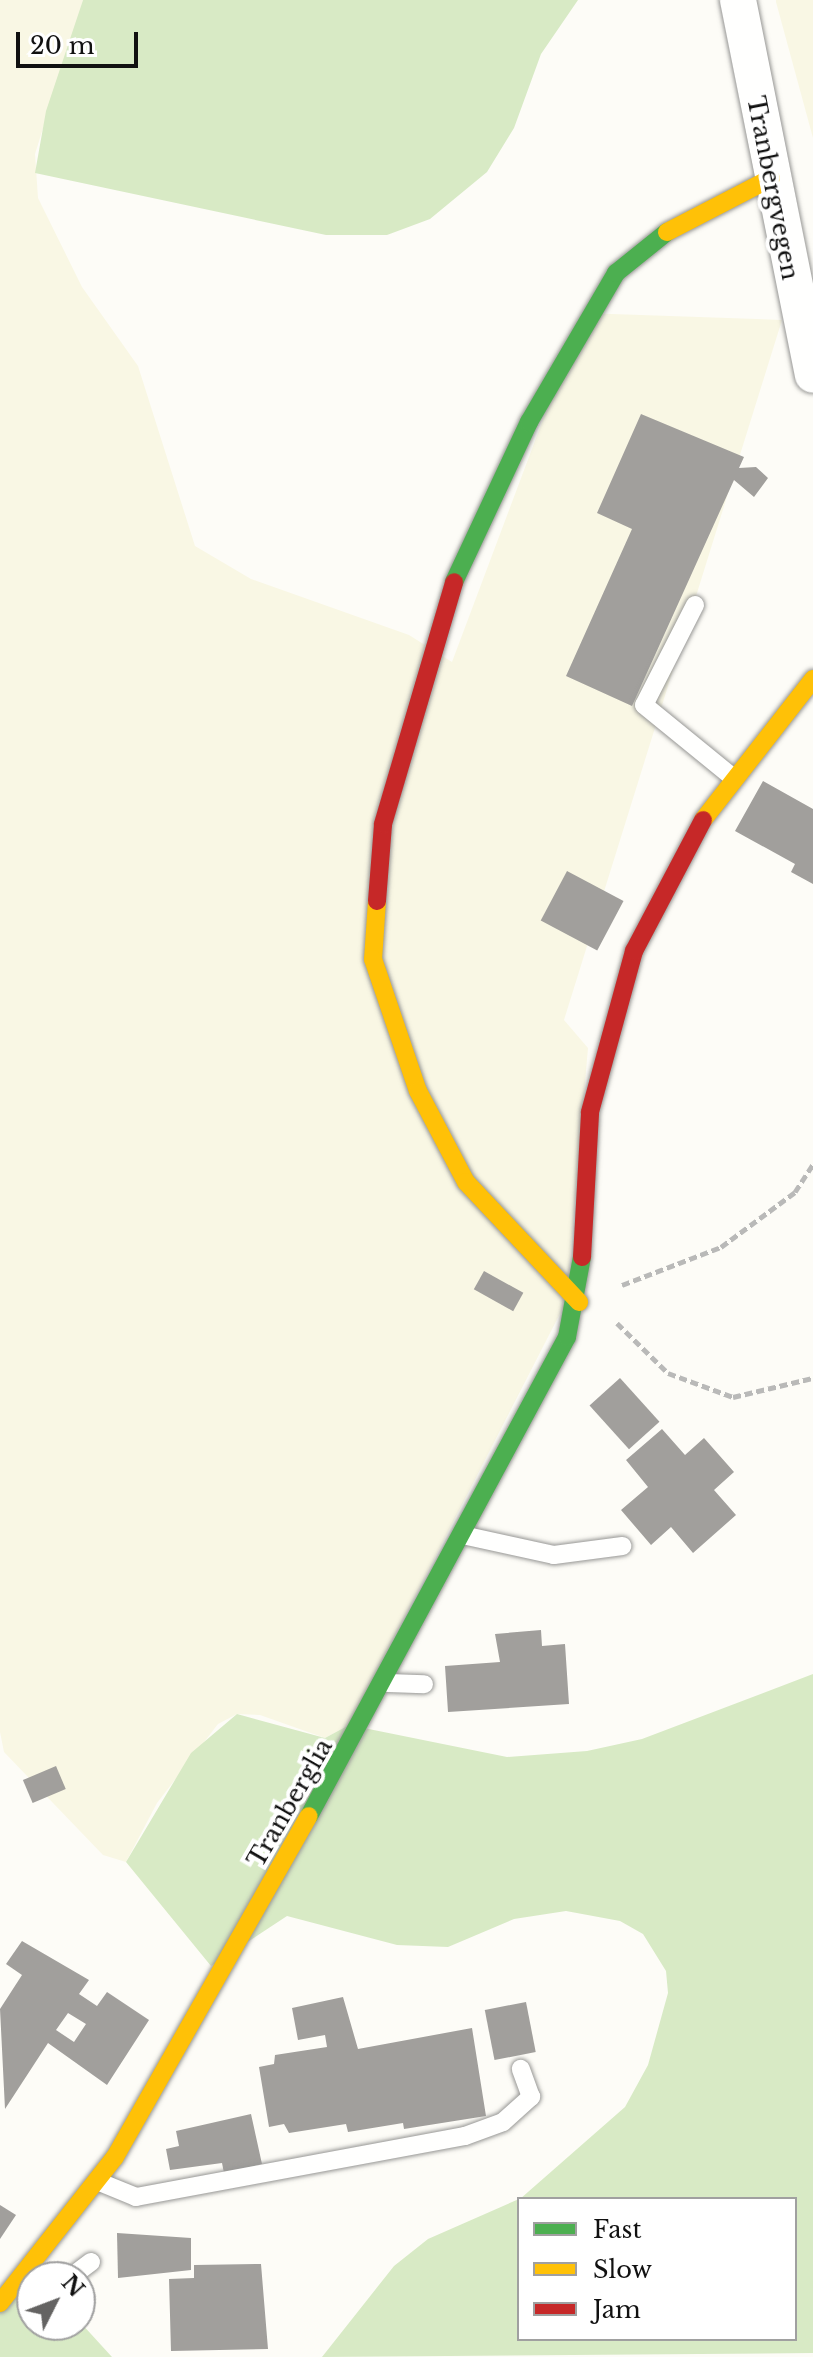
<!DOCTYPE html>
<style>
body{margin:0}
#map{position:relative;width:813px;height:2357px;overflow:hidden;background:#fdfcf7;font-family:"Libre Baskerville",serif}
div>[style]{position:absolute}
.farmland>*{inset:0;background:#f9f7e4}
.forest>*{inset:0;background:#d8eac5}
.building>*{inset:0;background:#a19f9c;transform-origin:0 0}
.path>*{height:5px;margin-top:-2.5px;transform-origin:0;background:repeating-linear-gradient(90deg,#b9b9b8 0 8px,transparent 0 12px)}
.roads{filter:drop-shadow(0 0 2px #979795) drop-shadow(0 0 2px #979795)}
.lane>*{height:18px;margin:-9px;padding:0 9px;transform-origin:9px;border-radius:9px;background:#fffffe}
.street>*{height:36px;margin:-18px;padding:0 18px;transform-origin:18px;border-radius:18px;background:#fffffe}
.fast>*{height:18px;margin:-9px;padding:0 9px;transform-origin:9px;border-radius:9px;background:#4caf50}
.slow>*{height:18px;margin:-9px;padding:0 9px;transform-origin:9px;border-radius:9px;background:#ffc107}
.jam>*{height:18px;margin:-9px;padding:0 9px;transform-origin:9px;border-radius:9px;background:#c62828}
span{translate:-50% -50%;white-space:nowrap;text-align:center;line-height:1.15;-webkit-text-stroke:8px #fff;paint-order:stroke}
.street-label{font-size:24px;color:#111}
.legend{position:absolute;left:517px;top:2197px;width:280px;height:144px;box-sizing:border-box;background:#fff;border:2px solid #a0a0a0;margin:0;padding:10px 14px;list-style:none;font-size:24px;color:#111}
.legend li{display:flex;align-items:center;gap:16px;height:40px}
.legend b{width:40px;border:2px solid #a0a0a0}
.north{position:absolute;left:16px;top:2261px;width:80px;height:80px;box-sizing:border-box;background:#fff;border:2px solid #a0a0a0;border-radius:50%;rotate:48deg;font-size:22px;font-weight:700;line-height:32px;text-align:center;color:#111}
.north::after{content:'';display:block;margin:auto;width:28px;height:36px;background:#646362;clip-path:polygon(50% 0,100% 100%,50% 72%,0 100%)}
.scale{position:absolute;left:16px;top:32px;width:122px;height:36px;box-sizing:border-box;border:4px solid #111;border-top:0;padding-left:10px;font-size:24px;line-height:28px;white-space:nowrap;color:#111;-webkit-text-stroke:6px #fff;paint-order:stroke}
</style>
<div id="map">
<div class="farmland">
<div style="clip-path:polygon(0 0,83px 0,35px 154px,38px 198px,82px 287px,138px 366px,195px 546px,251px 579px,409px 635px,452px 662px,583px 313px,782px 320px,564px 1020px,588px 1048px,566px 1302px,349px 1725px,325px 1738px,260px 1715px,237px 1714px,218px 1724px,157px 1803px,126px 1862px,103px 1855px,4px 1752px,0 1732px)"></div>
<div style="clip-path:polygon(776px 0,813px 0,813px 138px,776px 2px)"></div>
</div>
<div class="forest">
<div style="clip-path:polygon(83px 0,578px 0,541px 54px,514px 128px,487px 172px,430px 219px,387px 235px,326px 235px,35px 173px,46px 111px)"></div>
<div style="clip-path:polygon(813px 1674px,813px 2353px,322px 2357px,394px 2266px,428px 2239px,519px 2199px,519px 2339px,795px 2339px,795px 2199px,520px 2199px,625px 2107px,648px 2065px,668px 1993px,666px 1971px,643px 1934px,620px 1921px,566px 1911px,514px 1919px,448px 1947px,397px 1945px,287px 1916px,211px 1966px,126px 1862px,191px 1753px,237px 1714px,325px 1738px,349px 1725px,507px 1757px,587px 1751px,642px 1739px)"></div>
<div style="clip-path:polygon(32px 2277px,32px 2325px,80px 2322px,112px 2357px,0 2357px,0 2289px)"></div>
</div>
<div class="building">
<div style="clip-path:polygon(641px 414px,744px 457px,739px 468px,756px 467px,768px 478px,754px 497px,734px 480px,632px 706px,566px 676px,632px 529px,597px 513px)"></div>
<div style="clip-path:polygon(763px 781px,813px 809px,813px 884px,791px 872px,795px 864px,735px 831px)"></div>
<div style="left:567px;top:871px;width:64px;height:56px;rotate:28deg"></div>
<div style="left:484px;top:1271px;width:45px;height:21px;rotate:29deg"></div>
<div style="left:620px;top:1378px;width:59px;height:41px;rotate:48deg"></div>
<div style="clip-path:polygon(662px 1429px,685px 1455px,704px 1438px,734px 1472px,714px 1490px,736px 1515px,693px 1553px,671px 1527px,651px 1545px,621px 1510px,648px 1487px,626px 1460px)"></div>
<div style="clip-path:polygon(541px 1630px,542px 1646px,565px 1644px,569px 1704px,448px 1712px,445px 1666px,500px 1662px,495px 1634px)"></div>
<div style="left:56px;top:1766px;width:25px;height:36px;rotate:67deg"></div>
<div style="clip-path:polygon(evenodd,22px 1941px,89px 1980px,79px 1994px,97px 2006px,107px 1992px,149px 2020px,107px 2085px,48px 2043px,5px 2109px,0 2009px,22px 1975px,6px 1964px,22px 1941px,68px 2013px,86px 2024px,74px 2042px,56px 2030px,68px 2013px)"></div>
<div style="clip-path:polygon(343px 1997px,358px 2049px,472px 2028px,486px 2116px,404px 2129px,403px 2123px,348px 2132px,346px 2124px,289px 2133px,284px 2124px,269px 2127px,259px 2067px,274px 2064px,275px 2055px,327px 2047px,325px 2035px,298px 2040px,292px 2008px)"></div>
<div style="left:526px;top:2002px;width:51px;height:42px;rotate:79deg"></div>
<div style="clip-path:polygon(251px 2114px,262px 2164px,224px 2173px,222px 2163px,170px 2170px,166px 2149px,179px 2146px,176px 2131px)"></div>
<div style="clip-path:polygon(0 2205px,16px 2215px,0 2239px)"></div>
<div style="clip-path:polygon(117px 2233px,191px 2238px,191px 2270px,118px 2278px)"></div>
<div style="clip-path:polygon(261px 2264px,268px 2349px,171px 2351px,169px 2279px,194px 2278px,194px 2265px)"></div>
</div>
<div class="path">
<div style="left:622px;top:1285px;width:106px;rotate:-21deg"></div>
<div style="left:721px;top:1247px;width:92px;rotate:-36.6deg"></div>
<div style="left:795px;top:1192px;width:33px;rotate:-57deg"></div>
<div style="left:617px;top:1323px;width:71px;rotate:44.4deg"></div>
<div style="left:668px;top:1373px;width:69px;rotate:20.3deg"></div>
<div style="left:733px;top:1397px;width:82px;rotate:-13.4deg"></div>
</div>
<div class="roads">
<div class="lane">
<div style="left:695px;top:605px;width:112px;rotate:117deg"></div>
<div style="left:644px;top:705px;width:112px;rotate:39.2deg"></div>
<div style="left:467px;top:1536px;width:89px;rotate:12.3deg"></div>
<div style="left:554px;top:1555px;width:69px;rotate:-7.5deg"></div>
<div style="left:388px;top:1683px;width:36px;rotate:2deg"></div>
<div style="left:97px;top:2181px;width:42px;rotate:22.3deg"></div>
<div style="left:136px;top:2197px;width:335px;rotate:-10.5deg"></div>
<div style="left:465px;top:2136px;width:40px;rotate:-20.2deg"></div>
<div style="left:503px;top:2122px;width:38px;rotate:-42deg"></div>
<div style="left:531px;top:2097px;width:30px;rotate:-110deg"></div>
<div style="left:71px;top:2277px;width:25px;rotate:-37deg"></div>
</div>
<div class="street">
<div style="left:738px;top:0;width:382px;rotate:78.7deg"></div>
</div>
<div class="fast">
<div style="left:454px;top:582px;width:177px;rotate:-64.9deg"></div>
<div style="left:529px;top:422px;width:173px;rotate:-59.7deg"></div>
<div style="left:616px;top:273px;width:65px;rotate:-38.8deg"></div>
<div style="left:309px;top:1816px;width:544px;rotate:-61.69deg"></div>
<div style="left:567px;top:1337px;width:81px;rotate:-79.4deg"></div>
</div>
<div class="slow">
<div style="left:667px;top:232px;width:117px;rotate:-27.4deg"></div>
<div style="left:703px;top:820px;width:179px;rotate:-52deg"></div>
<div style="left:377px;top:901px;width:58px;rotate:93.9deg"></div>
<div style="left:373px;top:959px;width:139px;rotate:71.2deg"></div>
<div style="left:418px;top:1091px;width:103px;rotate:62.2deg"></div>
<div style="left:466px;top:1182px;width:165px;rotate:46.7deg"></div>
<div style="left:0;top:2303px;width:186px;rotate:-51.8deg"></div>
<div style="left:115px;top:2157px;width:392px;rotate:-60.4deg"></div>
</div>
<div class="jam">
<div style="left:377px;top:901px;width:77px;rotate:-85.5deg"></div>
<div style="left:383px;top:824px;width:252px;rotate:-73.6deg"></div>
<div style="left:582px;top:1257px;width:145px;rotate:-86.8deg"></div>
<div style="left:590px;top:1112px;width:167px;rotate:-74.7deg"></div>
<div style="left:634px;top:951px;width:148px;rotate:-62.2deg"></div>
</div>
</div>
<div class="street-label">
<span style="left:773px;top:188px;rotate:79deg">Tranbergvegen</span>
<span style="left:290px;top:1803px;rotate:-60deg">Tranberglia</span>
</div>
<ul class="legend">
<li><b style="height:10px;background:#4caf50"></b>Fast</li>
<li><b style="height:10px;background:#ffc107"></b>Slow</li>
<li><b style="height:10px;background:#c62828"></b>Jam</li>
</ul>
<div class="north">N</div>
<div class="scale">20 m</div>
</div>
